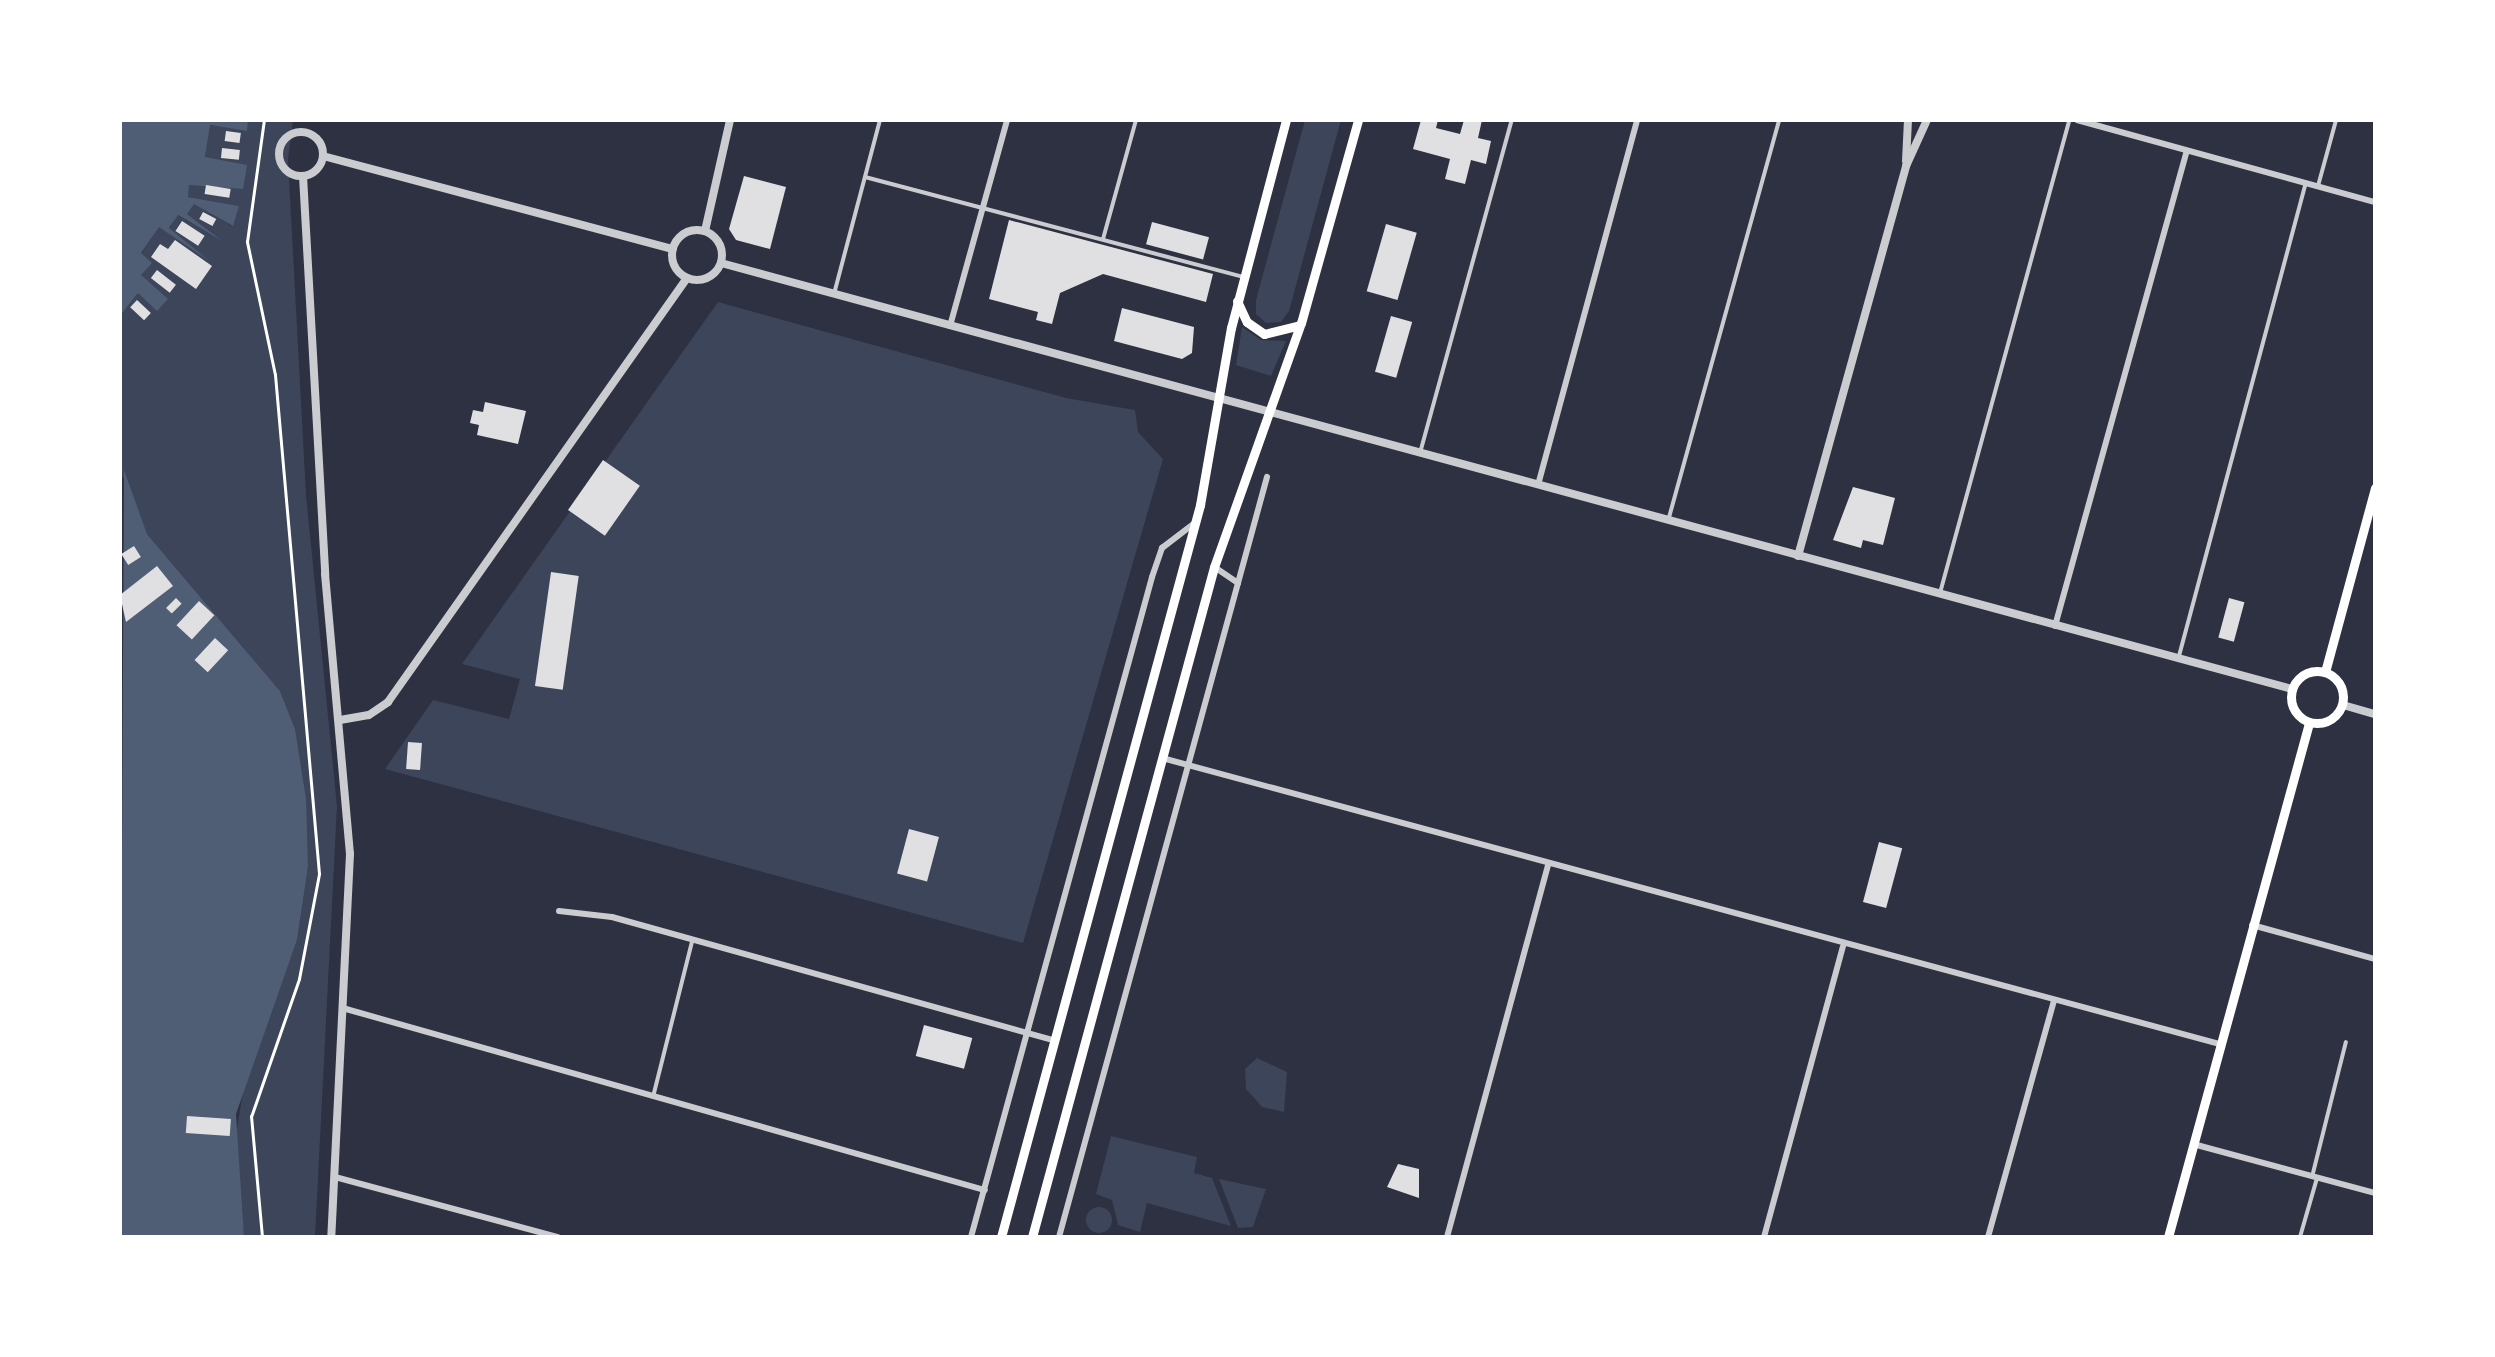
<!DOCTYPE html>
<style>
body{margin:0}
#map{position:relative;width:2495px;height:1357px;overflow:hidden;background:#2d3142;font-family:"Archivo Narrow",sans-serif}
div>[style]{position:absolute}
.green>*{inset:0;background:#3c4559}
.round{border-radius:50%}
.water>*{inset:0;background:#4f5d75}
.building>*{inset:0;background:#e0e0e3;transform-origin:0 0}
.path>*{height:2.5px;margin:-1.25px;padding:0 1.25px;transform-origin:1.25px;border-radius:1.25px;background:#fff}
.service>*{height:4px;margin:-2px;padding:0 2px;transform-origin:2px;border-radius:2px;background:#caccd0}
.minor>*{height:6px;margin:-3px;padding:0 3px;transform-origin:3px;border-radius:3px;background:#caccd0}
.tertiary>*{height:8px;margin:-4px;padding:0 4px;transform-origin:4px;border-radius:4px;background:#caccd0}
.tertiary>.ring{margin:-4px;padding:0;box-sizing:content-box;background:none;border:8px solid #caccd0;border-radius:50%}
.secondary>*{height:9px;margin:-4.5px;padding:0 4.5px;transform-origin:4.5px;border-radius:4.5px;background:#fff}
.secondary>.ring{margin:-4.5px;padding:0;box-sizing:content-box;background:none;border:9px solid #fff;border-radius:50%}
span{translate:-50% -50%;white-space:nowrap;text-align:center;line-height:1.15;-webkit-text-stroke:8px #fff;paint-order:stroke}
.frame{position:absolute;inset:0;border:122px solid #fff;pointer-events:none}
</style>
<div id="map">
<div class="green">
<div style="clip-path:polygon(248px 120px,293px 120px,288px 160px,306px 495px,337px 806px,315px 1237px,244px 1237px,235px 1141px,244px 1086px,297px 940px,308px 867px,295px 729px,280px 691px,147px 534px,120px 471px,120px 316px,138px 293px,141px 254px,159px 226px,210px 261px,169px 229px,177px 215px,223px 241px,187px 214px,193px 203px,232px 226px,238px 206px,187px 197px,189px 184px,242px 188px,205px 158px,209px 125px,246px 130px)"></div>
<div style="clip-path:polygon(1305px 120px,1341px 120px,1289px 311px,1281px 322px,1266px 323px,1256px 314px,1256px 300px)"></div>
<div style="clip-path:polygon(718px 302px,1066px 398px,1135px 410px,1138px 432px,1163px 459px,1023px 943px,385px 769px,433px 700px,509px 719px,520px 679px,462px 664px)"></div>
<div style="clip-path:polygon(1242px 327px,1261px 340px,1286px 341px,1271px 376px,1236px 365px)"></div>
<div style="clip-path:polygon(1257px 1058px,1287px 1072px,1284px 1112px,1262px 1107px,1246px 1089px,1245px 1069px)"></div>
<div style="clip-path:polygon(1111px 1136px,1197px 1157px,1194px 1173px,1212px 1178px,1231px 1226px,1147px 1203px,1140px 1232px,1118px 1225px,1112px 1200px,1096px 1194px)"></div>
<div style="clip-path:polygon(1219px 1179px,1266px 1189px,1253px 1227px,1238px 1228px)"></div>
<div class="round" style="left:1086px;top:1207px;width:26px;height:26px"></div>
</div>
<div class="water">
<div style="clip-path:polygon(120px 120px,248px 120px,247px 131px,210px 125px,205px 157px,247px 165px,243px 189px,189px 185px,188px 197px,239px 206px,233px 226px,194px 204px,187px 214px,224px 242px,178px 215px,169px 228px,211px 262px,159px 227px,141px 253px,152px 263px,141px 275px,168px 299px,157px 311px,138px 293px,120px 316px)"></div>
<div style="clip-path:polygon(124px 470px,147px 534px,280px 691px,295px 729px,306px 799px,308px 867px,297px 940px,236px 1114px,244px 1237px,120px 1237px)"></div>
</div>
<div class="building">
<div style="clip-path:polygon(1421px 120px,1438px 120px,1436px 128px,1460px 134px,1464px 120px,1482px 120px,1478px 138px,1491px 141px,1486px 164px,1471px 160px,1465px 184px,1445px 179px,1450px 159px,1413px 149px)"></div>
<div style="left:226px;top:131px;width:15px;height:10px;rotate:8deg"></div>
<div style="left:222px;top:148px;width:18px;height:10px;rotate:6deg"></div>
<div style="clip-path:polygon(744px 176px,786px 187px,770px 249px,736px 240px,729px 229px)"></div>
<div style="left:206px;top:185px;width:25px;height:9px;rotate:9deg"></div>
<div style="left:203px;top:212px;width:15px;height:8px;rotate:28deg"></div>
<div style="clip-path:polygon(1009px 220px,1213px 274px,1206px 302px,1103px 274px,1060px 293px,1052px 324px,1036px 320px,1038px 312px,989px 299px)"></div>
<div style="left:182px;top:221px;width:27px;height:12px;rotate:33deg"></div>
<div style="left:1152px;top:222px;width:59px;height:23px;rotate:15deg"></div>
<div style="left:1386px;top:224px;width:32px;height:70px;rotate:16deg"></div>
<div style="clip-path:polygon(175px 240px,212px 266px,196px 289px,151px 257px,160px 244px,168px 249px)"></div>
<div style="left:157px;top:270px;width:24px;height:10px;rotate:38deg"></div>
<div style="left:137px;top:300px;width:19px;height:10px;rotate:43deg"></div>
<div style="clip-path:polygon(1122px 308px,1194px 327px,1192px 353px,1182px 359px,1114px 341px)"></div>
<div style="left:1391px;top:316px;width:22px;height:58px;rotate:16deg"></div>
<div style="clip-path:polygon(485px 402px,526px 411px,518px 444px,477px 435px,479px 425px,470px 423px,473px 410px,483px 412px)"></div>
<div style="left:603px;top:460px;width:45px;height:61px;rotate:35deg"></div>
<div style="clip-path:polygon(1853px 487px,1895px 498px,1883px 545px,1863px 540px,1861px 548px,1833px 540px)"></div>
<div style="left:134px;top:546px;width:13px;height:15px;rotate:58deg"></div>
<div style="clip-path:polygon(157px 566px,173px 586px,126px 622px,120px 595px)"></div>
<div style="left:551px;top:572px;width:28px;height:115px;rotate:8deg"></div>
<div style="left:176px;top:598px;width:8px;height:14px;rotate:45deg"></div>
<div style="left:2229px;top:598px;width:16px;height:41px;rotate:15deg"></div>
<div style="left:199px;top:601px;width:21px;height:33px;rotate:43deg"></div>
<div style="left:215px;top:638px;width:18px;height:30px;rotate:43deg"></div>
<div style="left:408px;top:742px;width:14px;height:27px;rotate:4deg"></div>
<div style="left:909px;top:829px;width:31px;height:46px;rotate:15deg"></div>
<div style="left:1879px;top:842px;width:24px;height:62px;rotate:15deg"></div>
<div style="left:924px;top:1025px;width:50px;height:32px;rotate:15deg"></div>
<div style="left:187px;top:1116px;width:44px;height:17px;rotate:4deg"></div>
<div style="clip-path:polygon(1398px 1164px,1419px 1169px,1419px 1198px,1387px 1187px)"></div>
</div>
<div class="path">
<div style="left:262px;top:1237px;width:121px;rotate:-95.2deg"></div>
<div style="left:251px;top:1117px;width:146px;rotate:-70.8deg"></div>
<div style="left:299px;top:979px;width:107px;rotate:-79.2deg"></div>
<div style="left:319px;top:874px;width:501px;rotate:-95.04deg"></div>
<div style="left:275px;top:375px;width:136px;rotate:-101.9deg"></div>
<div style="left:247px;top:242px;width:123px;rotate:-82.1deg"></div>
</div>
<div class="service">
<div style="left:865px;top:177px;width:391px;rotate:14.8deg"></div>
<div style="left:2318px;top:186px;width:68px;rotate:-74.7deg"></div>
<div style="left:1103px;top:239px;width:123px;rotate:-74.5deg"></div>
<div style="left:834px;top:294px;width:180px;rotate:-75.2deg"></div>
<div style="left:1420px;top:453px;width:345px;rotate:-74.6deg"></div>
<div style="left:1668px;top:521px;width:416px;rotate:-74.5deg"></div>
<div style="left:1940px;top:593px;width:490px;rotate:-74.7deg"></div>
<div style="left:2179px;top:656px;width:490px;rotate:-75deg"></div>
<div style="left:653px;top:1097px;width:160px;rotate:-75.9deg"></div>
<div style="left:2313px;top:1173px;width:135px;rotate:-75.9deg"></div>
<div style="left:2300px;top:1237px;width:61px;rotate:-73.9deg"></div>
</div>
<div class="minor">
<div style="left:2077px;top:120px;width:309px;rotate:15.4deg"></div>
<div style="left:950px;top:326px;width:214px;rotate:-74.5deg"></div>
<div style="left:1538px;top:485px;width:378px;rotate:-74.8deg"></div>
<div style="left:1238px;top:583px;width:110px;rotate:-74.7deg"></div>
<div style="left:2055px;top:626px;width:493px;rotate:-74.5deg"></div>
<div style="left:1162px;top:758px;width:1096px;rotate:15.13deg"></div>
<div style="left:559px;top:911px;width:53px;rotate:6.5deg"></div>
<div style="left:612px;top:917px;width:459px;rotate:15.6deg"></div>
<div style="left:2252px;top:925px;width:128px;rotate:15.5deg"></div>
<div style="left:346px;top:1009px;width:664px;rotate:15.82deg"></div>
<div style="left:2193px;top:1144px;width:188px;rotate:15.1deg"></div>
<div style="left:335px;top:1177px;width:231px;rotate:15.1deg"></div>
<div style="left:971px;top:1237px;width:684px;rotate:-74.66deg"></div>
<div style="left:1152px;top:577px;width:31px;rotate:-71deg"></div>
<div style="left:1162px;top:548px;width:43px;rotate:-37.4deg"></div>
<div style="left:1059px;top:1237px;width:678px;rotate:-74.69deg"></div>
<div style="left:1238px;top:583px;width:29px;rotate:-146deg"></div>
<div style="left:1447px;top:1237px;width:385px;rotate:-74.8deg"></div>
<div style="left:1764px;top:1237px;width:301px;rotate:-74.8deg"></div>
<div style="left:1988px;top:1237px;width:246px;rotate:-74.4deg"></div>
</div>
<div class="tertiary">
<div class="ring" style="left:279px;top:132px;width:36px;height:36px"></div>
<div style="left:323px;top:156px;width:362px;rotate:14.9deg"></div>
<div style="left:1906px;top:161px;width:41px;rotate:-87.2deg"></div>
<div style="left:303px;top:176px;width:399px;rotate:86.8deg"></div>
<div style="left:325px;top:574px;width:281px;rotate:84.9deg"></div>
<div style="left:350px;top:854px;width:383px;rotate:92.8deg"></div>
<div class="ring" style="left:672px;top:230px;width:42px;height:42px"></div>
<div style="left:705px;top:231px;width:114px;rotate:-77.3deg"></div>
<div style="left:721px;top:263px;width:1628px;rotate:15.17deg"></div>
<div style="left:1798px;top:556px;width:405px;rotate:-74.5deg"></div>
<div style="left:1906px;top:166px;width:51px;rotate:-65.5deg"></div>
<div style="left:2343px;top:705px;width:33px;rotate:16deg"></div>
<div style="left:340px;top:720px;width:29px;rotate:-10deg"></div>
<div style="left:369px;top:715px;width:23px;rotate:-34deg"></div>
<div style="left:388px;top:702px;width:519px;rotate:-54.81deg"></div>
</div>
<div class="secondary">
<div style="left:1237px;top:301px;width:23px;rotate:65deg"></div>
<div style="left:1247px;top:322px;width:21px;rotate:35deg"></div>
<div style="left:1264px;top:334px;width:36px;rotate:-14deg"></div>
<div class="ring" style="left:2291px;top:671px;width:43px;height:43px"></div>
<div style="left:2325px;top:672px;width:191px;rotate:-74.8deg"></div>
<div style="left:1001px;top:1237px;width:759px;rotate:-74.79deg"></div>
<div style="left:1200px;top:505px;width:180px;rotate:-80.1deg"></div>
<div style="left:1231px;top:328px;width:215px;rotate:-75.2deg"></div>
<div style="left:1032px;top:1237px;width:694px;rotate:-74.8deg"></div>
<div style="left:1214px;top:567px;width:259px;rotate:-70.4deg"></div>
<div style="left:1301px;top:323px;width:211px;rotate:-74.3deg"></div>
<div style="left:2168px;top:1237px;width:533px;rotate:-74.66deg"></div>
</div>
<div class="frame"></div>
</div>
